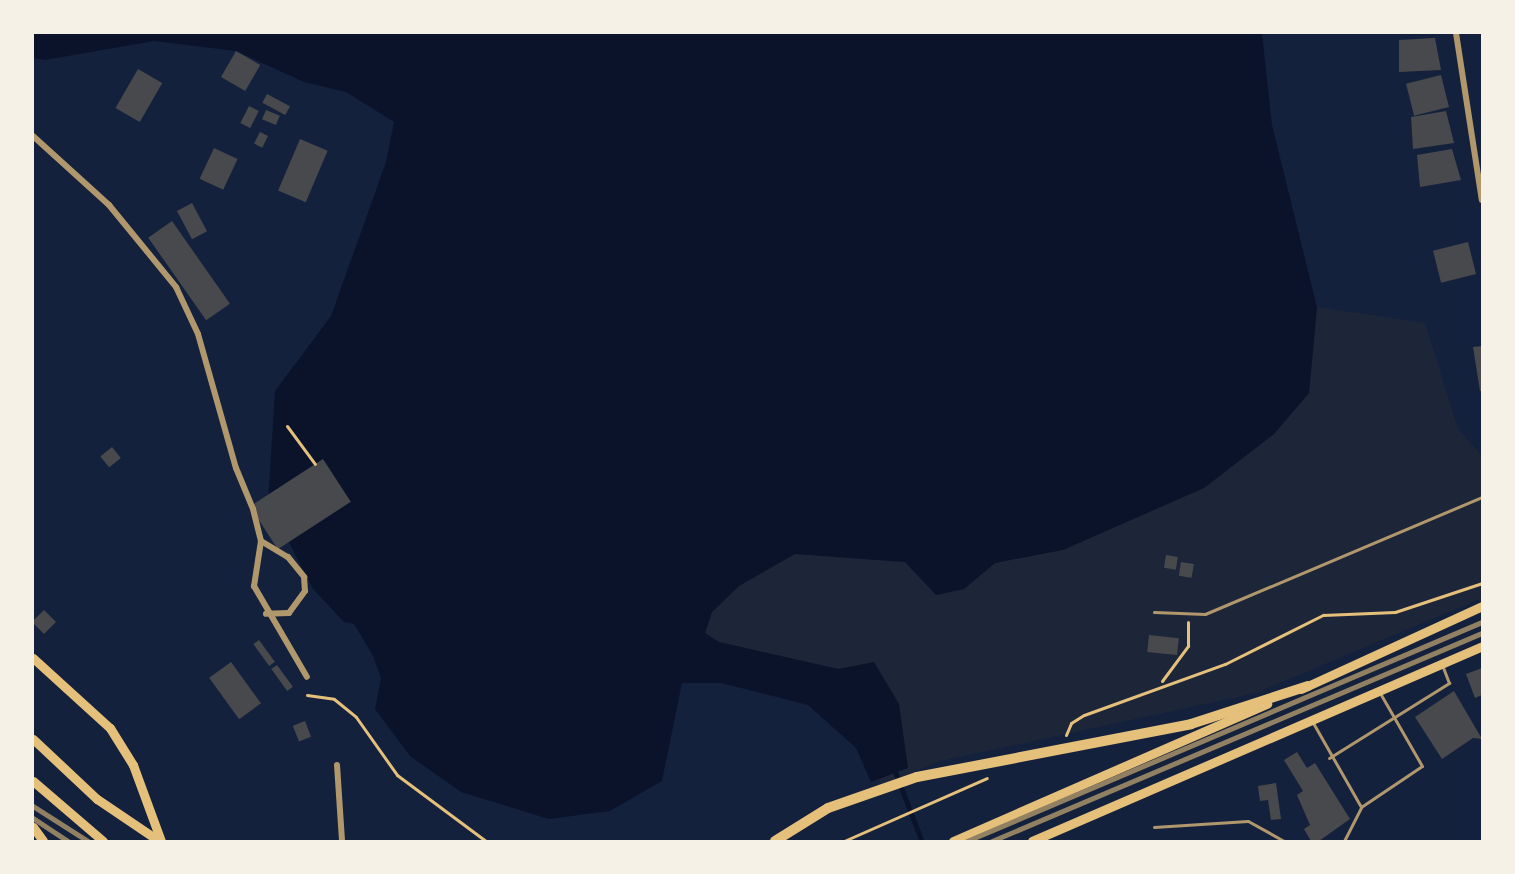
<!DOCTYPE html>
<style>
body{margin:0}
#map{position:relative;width:1515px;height:874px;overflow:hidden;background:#14213d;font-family:Ubuntu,sans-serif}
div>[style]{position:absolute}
.green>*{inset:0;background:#1d2539}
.water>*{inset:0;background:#0b132b}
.stream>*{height:4.5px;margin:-2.25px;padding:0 2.25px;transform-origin:2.25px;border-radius:2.25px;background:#0b132b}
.building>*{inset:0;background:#48494c;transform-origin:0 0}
.path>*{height:3px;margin:-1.5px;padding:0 1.5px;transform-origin:1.5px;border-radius:1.5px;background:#e5c07b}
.service>*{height:3px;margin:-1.5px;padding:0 1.5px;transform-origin:1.5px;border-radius:1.5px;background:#b1986c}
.minor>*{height:6px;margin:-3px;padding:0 3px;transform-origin:3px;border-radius:3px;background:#b1986c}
.primary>*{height:9px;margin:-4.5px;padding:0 4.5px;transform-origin:4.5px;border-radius:4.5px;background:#e5c07b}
.motorway>*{height:10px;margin:-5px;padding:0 5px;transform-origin:5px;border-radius:5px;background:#e5c07b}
.rail>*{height:4.5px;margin:-2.25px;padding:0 2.25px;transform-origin:2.25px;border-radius:2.25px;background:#918062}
span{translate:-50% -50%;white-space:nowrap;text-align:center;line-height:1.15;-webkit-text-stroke:4.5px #f6f1e7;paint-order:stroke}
.frame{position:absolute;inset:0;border:34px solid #f6f1e7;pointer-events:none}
</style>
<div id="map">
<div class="green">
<div style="clip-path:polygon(1317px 307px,1425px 323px,1458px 429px,1482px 456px,1482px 598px,1256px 693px,940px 761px,881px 785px,838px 669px,719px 642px,705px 634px,712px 612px,739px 586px,794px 554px,905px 562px,936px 595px,964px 589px,995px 563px,1204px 488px,1274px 434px,1309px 393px)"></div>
</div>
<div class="water">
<div style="clip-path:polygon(33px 33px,1262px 33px,1272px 125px,1317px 307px,1309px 393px,1274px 434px,1204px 488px,1063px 550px,995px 563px,964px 589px,936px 595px,905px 562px,795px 554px,739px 586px,712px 612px,705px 633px,719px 642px,838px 669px,874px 662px,899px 704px,908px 768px,871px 782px,856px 748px,808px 705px,721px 683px,682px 683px,662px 781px,610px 811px,549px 819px,461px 792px,410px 756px,375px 709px,381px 678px,373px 656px,354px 624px,344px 622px,313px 589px,268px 502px,275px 391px,331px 316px,386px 162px,394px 122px,346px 92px,304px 82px,236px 51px,154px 41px,45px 60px,33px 58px)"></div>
</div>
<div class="stream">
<div style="left:894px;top:768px;width:78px;rotate:69deg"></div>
</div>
<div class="building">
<div style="clip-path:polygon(1435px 38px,1441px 70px,1399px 72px,1399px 40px)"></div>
<div style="left:236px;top:51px;width:28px;height:30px;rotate:30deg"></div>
<div style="left:138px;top:69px;width:28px;height:45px;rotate:30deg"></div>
<div style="left:1441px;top:75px;width:33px;height:36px;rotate:76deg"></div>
<div style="left:267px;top:94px;width:26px;height:10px;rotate:28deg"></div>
<div style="left:249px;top:106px;width:11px;height:19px;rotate:27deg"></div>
<div style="left:266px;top:110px;width:15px;height:10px;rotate:23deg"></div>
<div style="clip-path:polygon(1446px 111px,1454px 143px,1413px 149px,1411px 117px)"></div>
<div style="left:260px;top:132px;width:9px;height:13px;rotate:27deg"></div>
<div style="left:300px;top:139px;width:30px;height:56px;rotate:23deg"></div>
<div style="left:214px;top:148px;width:26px;height:34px;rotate:25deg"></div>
<div style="clip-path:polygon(1452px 149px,1461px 180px,1420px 187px,1417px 155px)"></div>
<div style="left:192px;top:203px;width:32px;height:17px;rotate:62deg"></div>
<div style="left:172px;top:221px;width:101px;height:29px;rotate:55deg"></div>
<div style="left:1468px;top:242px;width:33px;height:36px;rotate:76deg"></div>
<div style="clip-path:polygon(1482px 346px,1482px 391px,1480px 391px,1473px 347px)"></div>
<div style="left:112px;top:447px;width:14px;height:15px;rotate:51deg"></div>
<div style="left:323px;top:459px;width:51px;height:87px;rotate:57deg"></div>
<div style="left:1166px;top:555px;width:12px;height:13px;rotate:9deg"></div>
<div style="left:1181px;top:562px;width:13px;height:14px;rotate:9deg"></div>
<div style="left:44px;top:610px;width:17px;height:17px;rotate:45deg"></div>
<div style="left:1149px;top:635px;width:30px;height:17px;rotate:6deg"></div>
<div style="left:259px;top:640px;width:27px;height:7px;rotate:54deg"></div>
<div style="left:231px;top:662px;width:51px;height:27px;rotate:54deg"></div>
<div style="left:277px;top:665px;width:27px;height:7px;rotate:54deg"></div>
<div style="clip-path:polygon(1482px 668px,1482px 695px,1475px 698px,1466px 674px)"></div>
<div style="clip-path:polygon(1454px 691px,1482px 739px,1473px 738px,1442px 759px,1415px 717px)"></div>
<div style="left:305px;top:721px;width:17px;height:13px;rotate:69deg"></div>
<div style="clip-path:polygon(1297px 752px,1307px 768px,1315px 763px,1350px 819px,1319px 841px,1311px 841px,1304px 829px,1310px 825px,1297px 795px,1303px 791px,1284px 760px)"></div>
<div style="clip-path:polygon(1276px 783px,1281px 819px,1271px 820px,1268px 800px,1260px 801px,1258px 786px)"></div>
</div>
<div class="path">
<div style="left:287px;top:426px;width:47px;rotate:53.6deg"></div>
<div style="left:1162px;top:681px;width:44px;rotate:-53.4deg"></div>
<div style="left:1188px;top:646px;width:24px;rotate:-90deg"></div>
<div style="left:307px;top:695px;width:27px;rotate:8deg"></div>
<div style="left:334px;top:699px;width:28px;rotate:39deg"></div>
<div style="left:356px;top:717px;width:71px;rotate:54.7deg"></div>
<div style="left:397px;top:775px;width:111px;rotate:36.6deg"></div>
<div style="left:1066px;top:735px;width:13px;rotate:-67deg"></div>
<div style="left:1071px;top:723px;width:15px;rotate:-32deg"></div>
<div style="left:1084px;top:715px;width:150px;rotate:-19.9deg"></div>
<div style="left:1225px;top:664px;width:110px;rotate:-26.6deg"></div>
<div style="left:1323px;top:615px;width:72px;rotate:-2.4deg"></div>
<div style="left:1395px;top:612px;width:92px;rotate:-18.4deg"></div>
<div style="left:844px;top:841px;width:156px;rotate:-23.8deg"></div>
</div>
<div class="service">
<div style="left:1154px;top:612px;width:51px;rotate:2.2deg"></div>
<div style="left:1205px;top:614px;width:301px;rotate:-22.9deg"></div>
<div style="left:1312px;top:721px;width:99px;rotate:60.3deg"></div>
<div style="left:1329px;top:758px;width:142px;rotate:-32deg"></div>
<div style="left:1449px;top:683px;width:19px;rotate:-111deg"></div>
<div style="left:1154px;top:827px;width:94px;rotate:-3.7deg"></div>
<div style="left:1248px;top:821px;width:41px;rotate:29.1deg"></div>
<div style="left:1344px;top:841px;width:38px;rotate:-63deg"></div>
<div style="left:1361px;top:807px;width:73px;rotate:-33.9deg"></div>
<div style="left:1422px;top:766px;width:84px;rotate:-119.9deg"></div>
</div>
<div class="minor">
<div style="left:1456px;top:33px;width:169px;rotate:81.2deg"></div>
<div style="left:33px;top:136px;width:103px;rotate:42.2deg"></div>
<div style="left:109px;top:205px;width:106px;rotate:50.7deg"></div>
<div style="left:176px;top:287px;width:52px;rotate:64.9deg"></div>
<div style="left:198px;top:334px;width:139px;rotate:74.2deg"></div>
<div style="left:236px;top:468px;width:44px;rotate:67.5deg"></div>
<div style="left:253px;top:509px;width:33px;rotate:76deg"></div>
<div style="left:261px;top:541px;width:46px;rotate:98.8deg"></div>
<div style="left:254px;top:586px;width:105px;rotate:59.8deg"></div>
<div style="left:261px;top:541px;width:31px;rotate:31deg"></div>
<div style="left:288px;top:557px;width:26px;rotate:51deg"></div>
<div style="left:304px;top:577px;width:14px;rotate:86deg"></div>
<div style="left:305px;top:591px;width:27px;rotate:126deg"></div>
<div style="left:289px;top:613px;width:23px;rotate:178deg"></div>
<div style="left:337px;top:765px;width:76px;rotate:86.2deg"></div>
</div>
<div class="primary">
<div style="left:33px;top:658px;width:104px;rotate:42.3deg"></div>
<div style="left:110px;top:728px;width:44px;rotate:58.1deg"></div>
<div style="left:133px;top:765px;width:81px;rotate:69.8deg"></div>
<div style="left:1301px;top:689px;width:199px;rotate:-24.6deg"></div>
<div style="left:33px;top:739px;width:88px;rotate:43.2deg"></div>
<div style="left:97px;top:799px;width:75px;rotate:34.1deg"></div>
<div style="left:33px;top:781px;width:92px;rotate:40.6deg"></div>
<div style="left:33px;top:827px;width:17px;rotate:54deg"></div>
<div style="left:953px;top:841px;width:343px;rotate:-23.6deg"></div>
<div style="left:1032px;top:841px;width:490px;rotate:-23.4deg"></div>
</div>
<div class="motorway">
<div style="left:775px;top:841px;width:62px;rotate:-31.9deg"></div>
<div style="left:828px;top:808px;width:94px;rotate:-19.2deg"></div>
<div style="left:917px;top:777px;width:279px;rotate:-10.9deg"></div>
<div style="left:1191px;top:724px;width:123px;rotate:-18deg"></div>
</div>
<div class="rail">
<div style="left:33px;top:806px;width:65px;rotate:32.5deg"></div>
<div style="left:33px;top:818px;width:42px;rotate:33.3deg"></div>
<div style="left:967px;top:841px;width:560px;rotate:-23.04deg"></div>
<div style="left:992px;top:841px;width:532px;rotate:-23deg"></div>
</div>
<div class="frame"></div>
</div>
